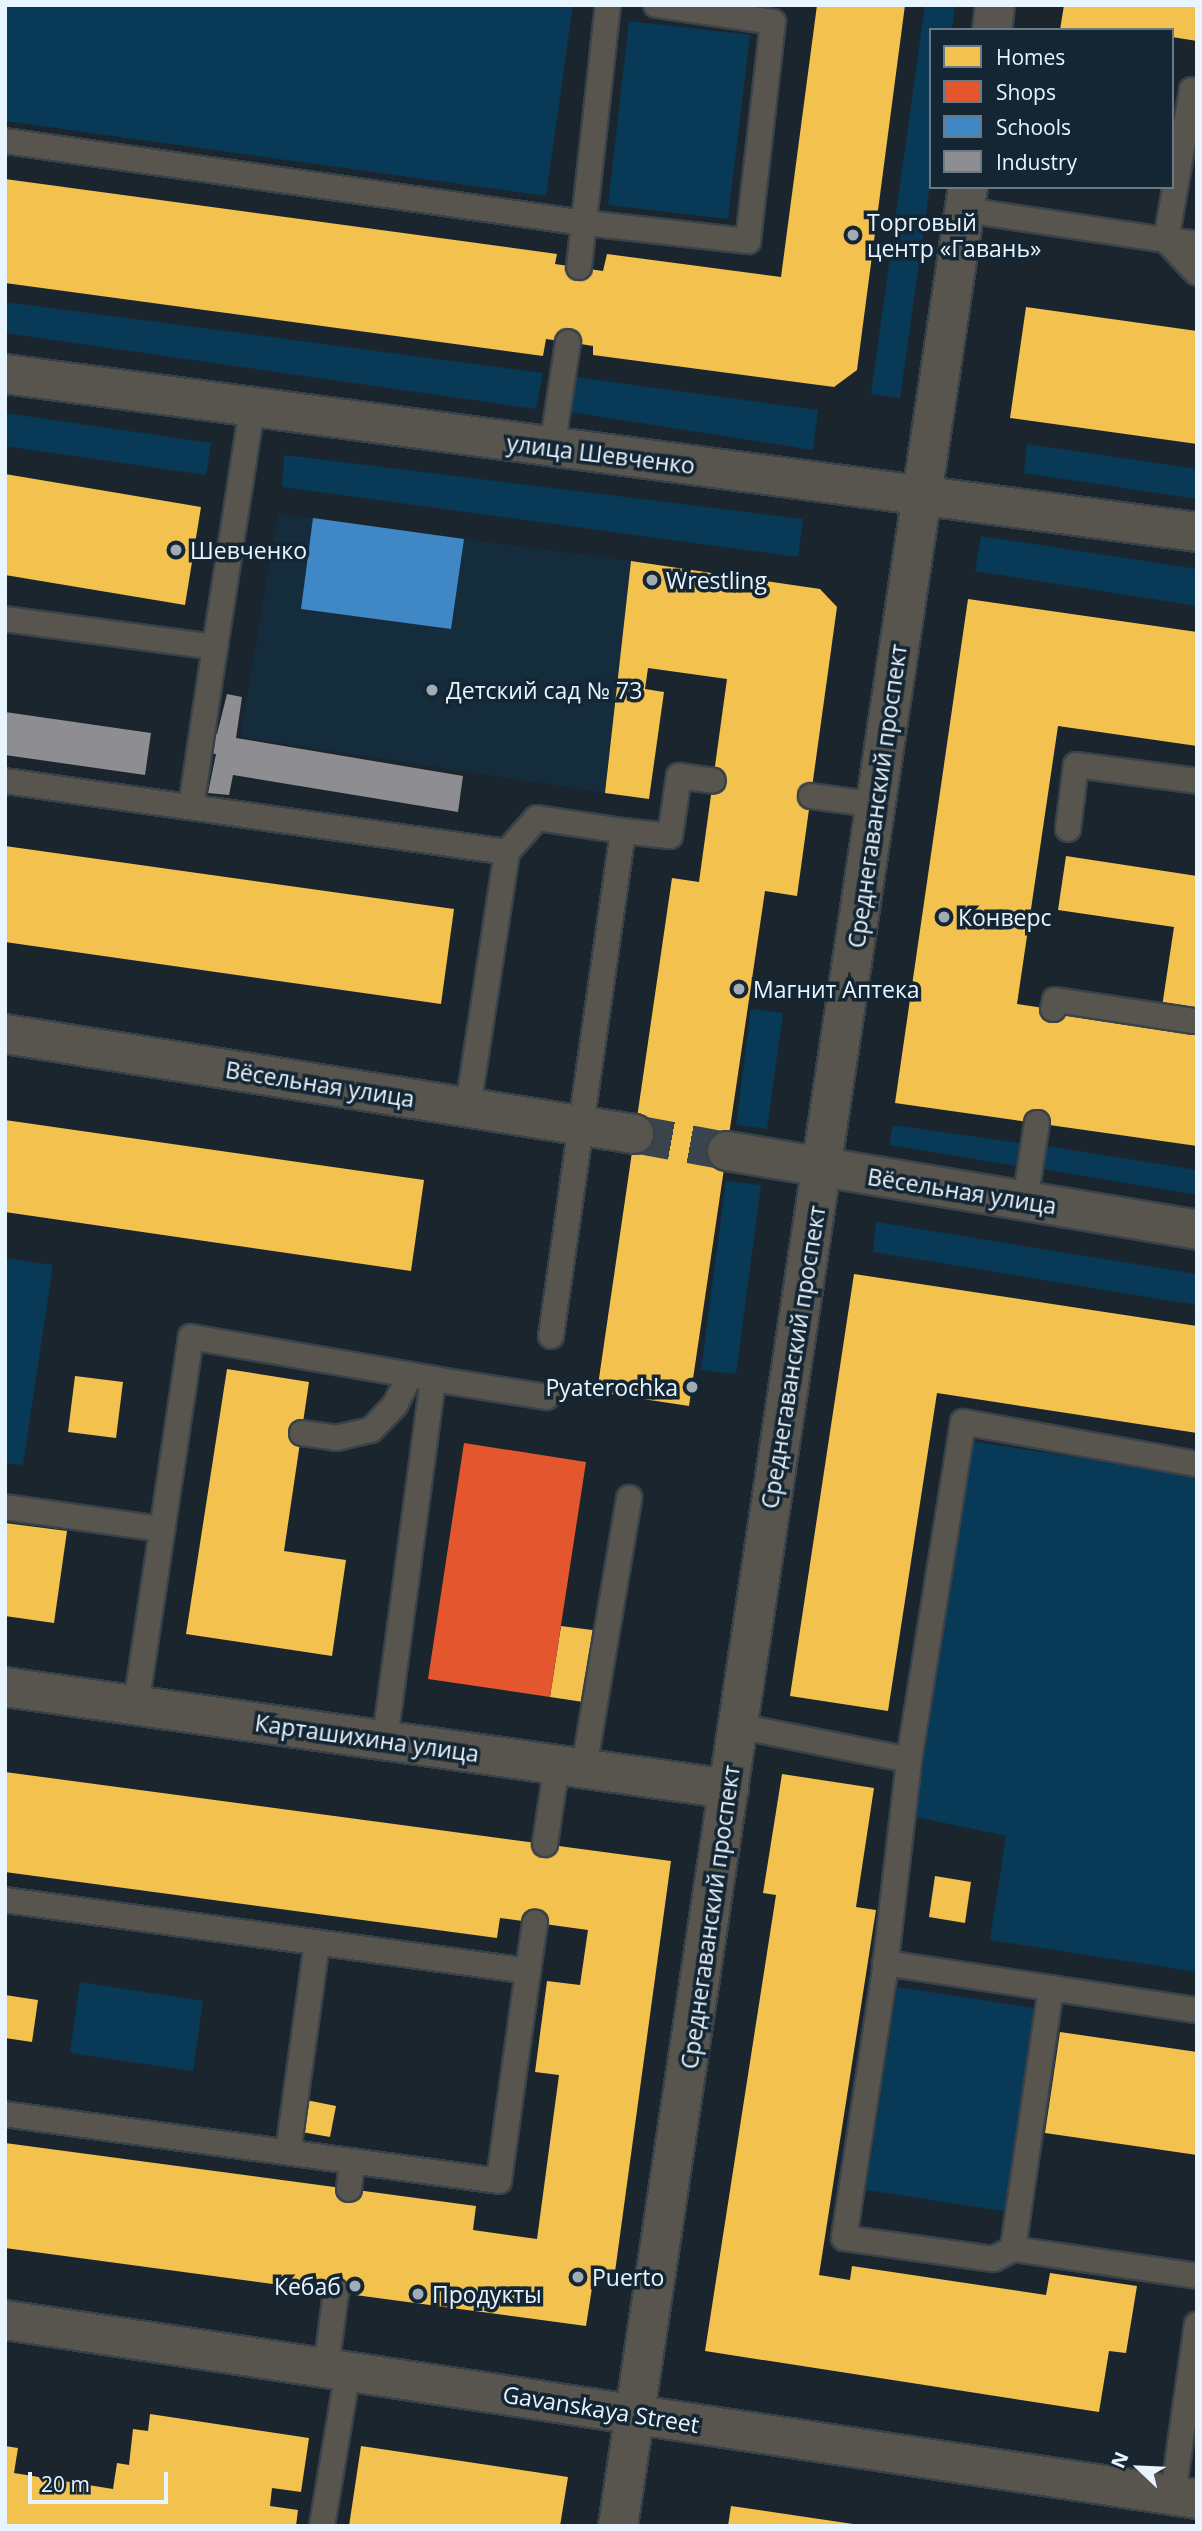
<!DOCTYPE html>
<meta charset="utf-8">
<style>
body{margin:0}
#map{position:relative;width:1202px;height:2531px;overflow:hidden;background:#1b252d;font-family:"Open Sans",sans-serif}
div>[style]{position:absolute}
.built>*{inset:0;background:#152c3d}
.green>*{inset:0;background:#083a57}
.homes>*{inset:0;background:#f2c14e}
.shops>*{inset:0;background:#e4572e}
.schools>*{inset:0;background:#3f88c5}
.industry>*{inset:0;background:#8d8d92}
.minor-tunnel>*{height:38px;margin-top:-19px;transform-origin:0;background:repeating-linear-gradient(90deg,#3a444c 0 38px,transparent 0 57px)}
.roads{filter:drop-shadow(2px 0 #3a4249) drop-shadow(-2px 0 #3a4249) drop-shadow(0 2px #3a4249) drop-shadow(0 -2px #3a4249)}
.service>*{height:24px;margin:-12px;padding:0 12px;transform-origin:12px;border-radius:12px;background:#58554f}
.minor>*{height:38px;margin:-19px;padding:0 19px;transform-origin:19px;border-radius:19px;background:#58554f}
.tertiary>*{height:38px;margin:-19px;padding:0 19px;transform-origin:19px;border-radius:19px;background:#58554f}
.dots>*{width:19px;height:19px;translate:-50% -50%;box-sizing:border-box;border:4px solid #142634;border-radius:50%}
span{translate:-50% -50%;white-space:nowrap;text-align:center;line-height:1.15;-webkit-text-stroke:7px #142634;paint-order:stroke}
.poi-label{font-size:23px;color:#e9f5fe}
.left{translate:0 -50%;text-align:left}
.right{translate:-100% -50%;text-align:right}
.street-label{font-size:23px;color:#e9f5fe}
.frame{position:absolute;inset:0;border:7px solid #e9f5fe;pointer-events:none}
.legend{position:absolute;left:929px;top:28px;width:245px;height:161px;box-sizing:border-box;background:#142634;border:2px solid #697985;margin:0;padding:9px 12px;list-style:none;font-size:21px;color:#e9f5fe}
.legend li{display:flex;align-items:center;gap:14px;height:35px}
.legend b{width:35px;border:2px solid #697985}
.north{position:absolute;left:1104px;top:2433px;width:70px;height:70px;-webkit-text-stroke:5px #142634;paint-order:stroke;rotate:293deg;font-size:19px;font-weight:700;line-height:28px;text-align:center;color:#e9f5fe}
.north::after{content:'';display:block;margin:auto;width:24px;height:32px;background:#e9f5fe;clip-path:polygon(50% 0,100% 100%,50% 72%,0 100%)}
.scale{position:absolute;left:28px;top:2472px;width:140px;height:32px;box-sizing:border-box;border:4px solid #e9f5fe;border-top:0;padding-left:9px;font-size:21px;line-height:24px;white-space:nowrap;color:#e9f5fe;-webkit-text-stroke:5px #142634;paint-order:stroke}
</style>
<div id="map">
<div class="built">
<i style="clip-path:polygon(278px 514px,631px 561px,605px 793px,240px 737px)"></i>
</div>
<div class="green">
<i style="clip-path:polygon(5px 5px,573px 5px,546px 196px,5px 121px)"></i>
<i style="clip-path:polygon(925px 5px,955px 5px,952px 30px,931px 30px,931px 178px,900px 398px,871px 394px)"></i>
<i style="clip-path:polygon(629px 21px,750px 35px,728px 219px,608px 205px)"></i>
<i style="clip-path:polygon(5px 302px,543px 373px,536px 409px,5px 333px)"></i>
<i style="clip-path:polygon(575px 377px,818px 410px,813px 450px,570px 412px)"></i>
<i style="clip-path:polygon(5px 413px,211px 443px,206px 475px,5px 446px)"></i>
<i style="clip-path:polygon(1027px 444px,1197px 469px,1197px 499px,1024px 473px)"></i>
<i style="clip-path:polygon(284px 455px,803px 519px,798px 557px,282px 487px)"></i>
<i style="clip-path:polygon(981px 536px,1197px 569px,1197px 606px,975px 571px)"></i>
<i style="clip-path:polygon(751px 1009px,783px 1013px,767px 1129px,736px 1125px)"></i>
<i style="clip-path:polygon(893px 1125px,1020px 1143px,1016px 1166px,889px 1145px)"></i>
<i style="clip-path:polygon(1047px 1146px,1197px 1170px,1197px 1195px,1043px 1169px)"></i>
<i style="clip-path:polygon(726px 1181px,761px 1185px,736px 1374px,701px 1370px)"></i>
<i style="clip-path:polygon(876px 1222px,1197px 1274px,1197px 1305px,873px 1252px)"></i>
<i style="clip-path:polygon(5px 1258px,53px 1265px,23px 1465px,5px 1463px)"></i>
<i style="clip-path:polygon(965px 1440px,1197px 1476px,1197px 1972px,990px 1940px,1006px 1836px,907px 1815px)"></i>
<i style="clip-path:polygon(80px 1982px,203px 2001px,193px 2071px,70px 2053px)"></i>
<i style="clip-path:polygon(897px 1987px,1040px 2009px,1009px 2212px,866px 2190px)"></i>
</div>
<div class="homes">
<i style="clip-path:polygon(817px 5px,905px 5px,857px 370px,834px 387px,593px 355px,593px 346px,568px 342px,546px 339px,543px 356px,5px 283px,5px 179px,557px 254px,555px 264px,603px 271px,607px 254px,781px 277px)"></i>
<i style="clip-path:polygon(1064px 5px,1197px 5px,1197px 41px,1172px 37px,1172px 30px,1060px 30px)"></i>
<i style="clip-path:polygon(1026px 307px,1197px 331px,1197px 444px,1010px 418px)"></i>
<i style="clip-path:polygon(5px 474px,201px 507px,185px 605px,5px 575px)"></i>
<i style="clip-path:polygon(631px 561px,820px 589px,837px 607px,797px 896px,765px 891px,689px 1406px,597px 1392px,672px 878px,699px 882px,727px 679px,648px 668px,645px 689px,664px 692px,649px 799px,605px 793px)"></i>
<i style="clip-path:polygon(968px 599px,1197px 632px,1197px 746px,1058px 726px,1017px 1004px,1193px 1030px,1197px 1015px,1197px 1146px,895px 1103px)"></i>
<i style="clip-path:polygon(5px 846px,454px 909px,441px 1004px,5px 942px)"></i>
<i style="clip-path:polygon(1066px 856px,1197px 876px,1197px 1012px,1162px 1007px,1174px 927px,1058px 910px)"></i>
<i style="clip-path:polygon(5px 1120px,424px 1180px,411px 1271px,5px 1212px)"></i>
<i style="clip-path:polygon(854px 1274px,1197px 1326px,1197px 1433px,937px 1393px,888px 1711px,790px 1696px)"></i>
<i style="clip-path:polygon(227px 1369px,309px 1382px,284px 1551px,346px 1560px,332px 1656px,186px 1634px)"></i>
<i style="clip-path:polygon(75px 1376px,123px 1382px,116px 1438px,68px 1432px)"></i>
<i style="clip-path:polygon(5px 1523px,67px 1531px,54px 1623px,5px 1616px)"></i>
<i style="clip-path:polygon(561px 1626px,600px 1631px,590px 1703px,550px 1697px)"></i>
<i style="clip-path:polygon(5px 1772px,671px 1861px,615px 2272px,595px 2269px,586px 2326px,5px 2248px,5px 2143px,476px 2206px,473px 2230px,537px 2239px,559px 2075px,535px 2072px,547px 1981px,580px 1985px,588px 1930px,500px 1918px,497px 1938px,5px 1872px)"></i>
<i style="clip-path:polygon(782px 1774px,874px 1788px,856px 1907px,876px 1910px,819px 2275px,850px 2280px,852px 2266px,1046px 2295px,1050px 2273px,1137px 2286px,1126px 2353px,1109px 2351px,1099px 2412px,705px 2351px,776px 1895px,763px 1893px)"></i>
<i style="clip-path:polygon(935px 1876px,971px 1882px,965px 1923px,929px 1917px)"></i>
<i style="clip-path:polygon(5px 1995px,38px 2000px,32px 2042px,5px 2038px)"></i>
<i style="clip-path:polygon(1060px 2032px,1197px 2052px,1197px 2155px,1045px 2133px)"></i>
<i style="clip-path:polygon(301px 2099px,336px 2106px,330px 2137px,296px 2131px)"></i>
<i style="clip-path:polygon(150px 2414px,309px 2438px,301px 2492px,272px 2488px,270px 2506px,298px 2510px,296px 2526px,5px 2526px,5px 2446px,18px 2448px,14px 2473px,113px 2489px,117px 2463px,129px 2465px,133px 2429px,148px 2431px)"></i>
<i style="clip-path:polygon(361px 2446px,568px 2477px,560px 2526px,349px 2526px)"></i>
<i style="clip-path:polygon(731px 2506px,853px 2524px,853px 2526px,728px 2526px)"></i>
</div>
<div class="shops">
<i style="clip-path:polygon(464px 1443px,586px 1462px,550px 1697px,428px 1679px)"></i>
</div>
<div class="schools">
<i style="clip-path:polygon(313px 518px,464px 539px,451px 629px,301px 609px)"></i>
</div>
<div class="industry">
<i style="clip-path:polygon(227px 694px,242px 697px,236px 738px,463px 776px,458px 812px,233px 775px,229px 795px,208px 793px,216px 754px,204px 753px,208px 733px,217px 734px)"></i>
<i style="clip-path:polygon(5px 712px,151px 733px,145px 775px,5px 755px)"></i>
</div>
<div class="minor-tunnel">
<i style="left:634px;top:1134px;width:95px;rotate:10.4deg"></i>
</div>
<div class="roads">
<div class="service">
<i style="left:1197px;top:90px;width:5px;rotate:180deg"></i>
<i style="left:1192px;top:90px;width:152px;rotate:99.8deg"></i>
<i style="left:1166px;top:240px;width:31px;rotate:7deg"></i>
<i style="left:5px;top:141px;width:586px;rotate:8.05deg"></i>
<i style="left:585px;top:223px;width:164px;rotate:6.3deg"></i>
<i style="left:748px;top:241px;width:220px;rotate:-83.5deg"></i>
<i style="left:773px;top:22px;width:118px;rotate:-171.7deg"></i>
<i style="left:965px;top:210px;width:203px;rotate:8.5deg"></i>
<i style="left:1166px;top:240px;width:45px;rotate:46.8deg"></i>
<i style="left:579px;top:267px;width:264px;rotate:-83.7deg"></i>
<i style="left:552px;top:448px;width:107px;rotate:-81.4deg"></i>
<i style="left:5px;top:619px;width:212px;rotate:7.6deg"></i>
<i style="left:215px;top:647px;width:243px;rotate:-81.2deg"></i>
<i style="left:5px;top:781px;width:507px;rotate:8.05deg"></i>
<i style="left:507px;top:852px;width:258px;rotate:98.7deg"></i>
<i style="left:811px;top:796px;width:66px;rotate:7.9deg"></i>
<i style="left:191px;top:807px;width:162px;rotate:-81.5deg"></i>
<i style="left:1068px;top:829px;width:64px;rotate:-82.9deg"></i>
<i style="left:1076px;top:765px;width:122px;rotate:7.5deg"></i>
<i style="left:623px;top:831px;width:47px;rotate:6.1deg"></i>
<i style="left:670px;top:836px;width:61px;rotate:-81.5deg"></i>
<i style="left:679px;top:776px;width:34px;rotate:8deg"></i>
<i style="left:507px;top:852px;width:45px;rotate:-48.6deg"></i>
<i style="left:537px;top:818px;width:87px;rotate:8.6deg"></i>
<i style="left:623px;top:831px;width:510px;rotate:98.11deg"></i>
<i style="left:1053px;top:1009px;width:9px;rotate:-77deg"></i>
<i style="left:1055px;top:1000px;width:141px;rotate:8.6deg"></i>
<i style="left:1025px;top:1201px;width:79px;rotate:-81.3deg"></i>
<i style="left:433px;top:1379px;width:115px;rotate:9deg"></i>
<i style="left:302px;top:1433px;width:34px;rotate:8deg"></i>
<i style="left:336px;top:1438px;width:36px;rotate:-13deg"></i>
<i style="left:371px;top:1430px;width:35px;rotate:-46deg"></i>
<i style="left:395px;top:1405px;width:34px;rotate:-63deg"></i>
<i style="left:5px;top:1507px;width:159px;rotate:8deg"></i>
<i style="left:136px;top:1705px;width:372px;rotate:-81.5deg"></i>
<i style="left:191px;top:1337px;width:246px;rotate:9.8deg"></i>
<i style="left:433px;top:1379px;width:364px;rotate:97.6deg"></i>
<i style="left:738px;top:1726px;width:174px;rotate:11.2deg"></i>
<i style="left:584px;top:1768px;width:274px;rotate:-80.5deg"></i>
<i style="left:545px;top:1844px;width:81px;rotate:-81.5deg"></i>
<i style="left:5px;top:1900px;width:528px;rotate:7.73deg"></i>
<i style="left:528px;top:1971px;width:212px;rotate:97.9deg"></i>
<i style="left:499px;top:2181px;width:499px;rotate:-172.3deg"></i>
<i style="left:885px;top:1963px;width:316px;rotate:8.6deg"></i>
<i style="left:528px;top:1971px;width:49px;rotate:-81.7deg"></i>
<i style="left:1051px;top:1988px;width:264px;rotate:98.3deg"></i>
<i style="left:1013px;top:2249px;width:22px;rotate:153deg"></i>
<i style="left:993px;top:2259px;width:150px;rotate:-172deg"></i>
<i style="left:844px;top:2238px;width:264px;rotate:-81.3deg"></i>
<i style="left:884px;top:1977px;width:218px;rotate:-83.4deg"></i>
<i style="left:909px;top:1760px;width:342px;rotate:-80.9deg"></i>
<i style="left:963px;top:1422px;width:238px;rotate:10.2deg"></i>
<i style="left:288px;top:2152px;width:211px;rotate:-82.1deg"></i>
<i style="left:349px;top:2189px;width:28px;rotate:-84deg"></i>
<i style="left:1013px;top:2249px;width:186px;rotate:8.3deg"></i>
<i style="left:326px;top:2368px;width:77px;rotate:-82.5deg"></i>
<i style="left:1173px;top:2495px;width:172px;rotate:-82deg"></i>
<i style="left:322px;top:2526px;width:157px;rotate:-80.5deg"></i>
</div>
<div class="minor">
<i style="left:992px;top:30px;width:25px;rotate:-83deg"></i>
<i style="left:5px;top:1034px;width:637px;rotate:9.03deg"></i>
<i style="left:727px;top:1151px;width:477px;rotate:9.5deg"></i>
<i style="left:5px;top:1687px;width:731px;rotate:8.02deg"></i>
<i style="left:618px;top:2526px;width:2365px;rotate:-81.49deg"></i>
</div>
<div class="tertiary">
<i style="left:5px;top:374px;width:1202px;rotate:7.55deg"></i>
<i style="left:5px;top:2320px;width:1205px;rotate:8.54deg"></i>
</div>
</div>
<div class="dots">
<i style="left:853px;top:235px;background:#a1acb5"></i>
<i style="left:176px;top:550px;background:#a1acb5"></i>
<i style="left:652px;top:580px;background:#a1acb5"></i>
<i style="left:432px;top:690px;background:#a1acb5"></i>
<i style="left:944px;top:917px;background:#a1acb5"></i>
<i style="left:739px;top:989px;background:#a1acb5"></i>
<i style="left:692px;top:1387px;background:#a1acb5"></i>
<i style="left:578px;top:2277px;background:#a1acb5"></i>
<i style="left:355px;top:2286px;background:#a1acb5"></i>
<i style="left:418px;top:2294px;background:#a1acb5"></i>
</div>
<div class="poi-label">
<span class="left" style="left:867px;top:235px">Торговый<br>центр «Гавань»</span>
<span class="left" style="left:190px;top:550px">Шевченко</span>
<span class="left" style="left:666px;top:580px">Wrestling</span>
<span class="left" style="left:446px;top:690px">Детский сад № 73</span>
<span class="left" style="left:958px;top:917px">Конверс</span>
<span class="left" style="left:753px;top:989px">Магнит Аптека</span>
<span class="right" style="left:678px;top:1387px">Pyaterochka</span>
<span class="left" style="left:592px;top:2277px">Puerto</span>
<span class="right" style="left:341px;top:2286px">Кебаб</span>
<span class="left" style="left:432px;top:2294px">Продукты</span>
</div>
<div class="street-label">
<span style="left:601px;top:454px;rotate:7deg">улица Шевченко</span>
<span style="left:877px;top:796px;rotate:-82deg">Среднегаванский проспект</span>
<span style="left:320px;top:1084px;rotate:9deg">Вёсельная улица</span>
<span style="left:962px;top:1191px;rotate:9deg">Вёсельная улица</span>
<span style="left:793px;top:1357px;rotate:-81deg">Среднегаванский проспект</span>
<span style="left:367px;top:1738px;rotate:8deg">Карташихина улица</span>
<span style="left:710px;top:1917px;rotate:-82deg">Среднегаванский проспект</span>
<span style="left:601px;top:2409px;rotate:9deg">Gavanskaya Street</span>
</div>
<div class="frame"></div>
<ul class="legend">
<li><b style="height:19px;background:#f2c14e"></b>Homes</li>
<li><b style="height:19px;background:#e4572e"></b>Shops</li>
<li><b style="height:19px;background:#3f88c5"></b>Schools</li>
<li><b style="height:19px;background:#8d8d92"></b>Industry</li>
</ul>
<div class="north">N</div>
<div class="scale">20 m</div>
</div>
